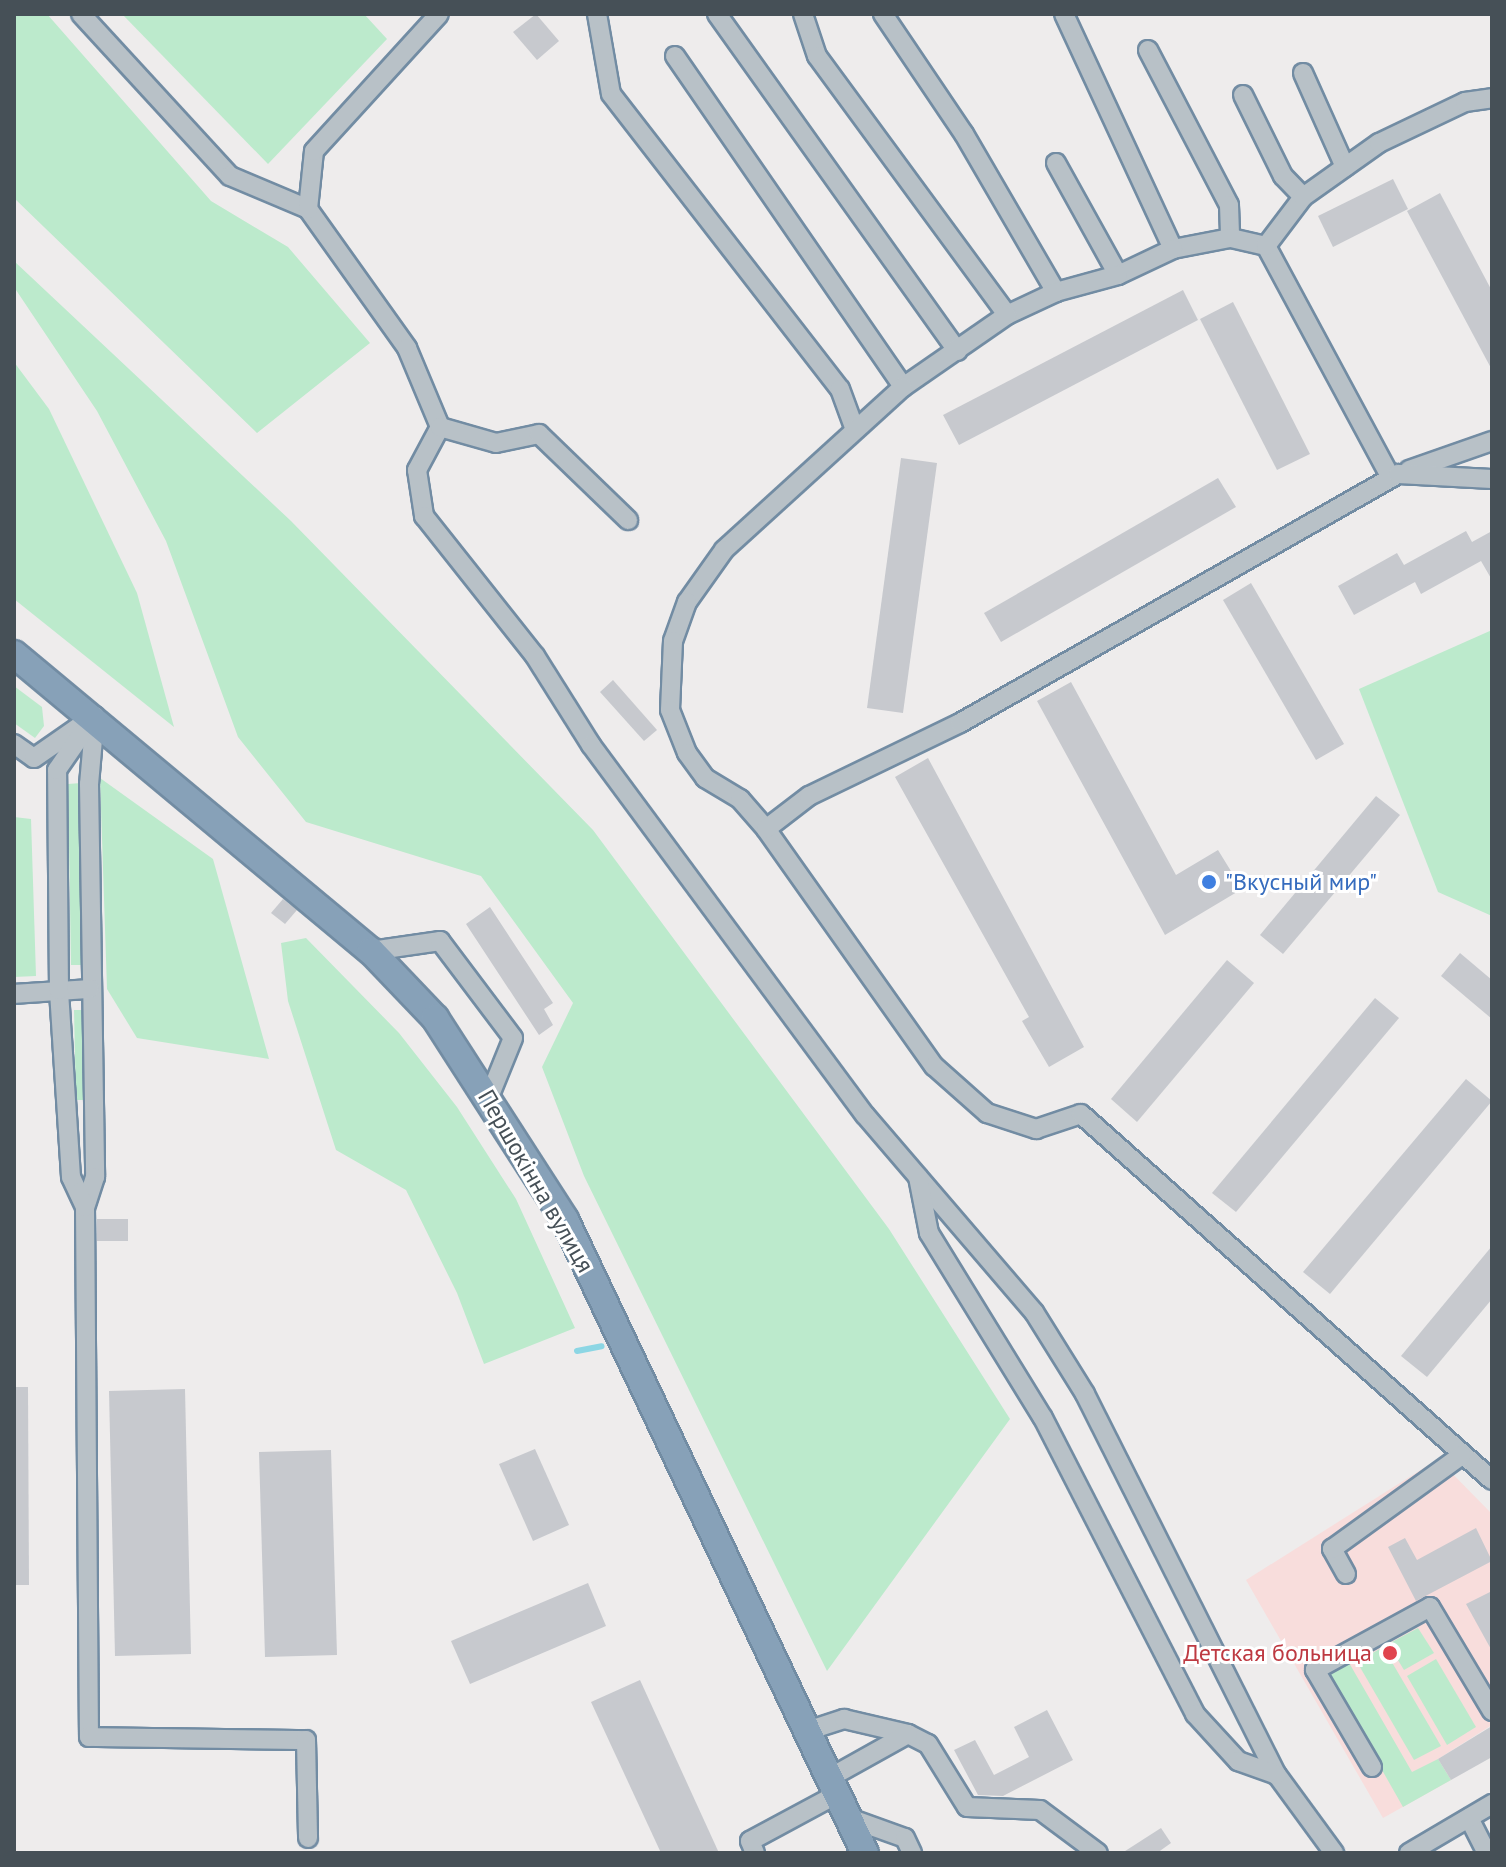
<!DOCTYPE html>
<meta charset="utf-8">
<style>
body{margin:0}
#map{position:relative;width:1506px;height:1867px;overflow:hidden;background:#eeecec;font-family:"PT Sans",sans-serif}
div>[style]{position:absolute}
.medical>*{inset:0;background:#f8dddc}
.green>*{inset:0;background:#bceacc}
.stream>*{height:6px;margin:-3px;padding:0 3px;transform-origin:3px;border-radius:3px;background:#8cd6e4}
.building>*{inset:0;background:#c7c9ce}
.roads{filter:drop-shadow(2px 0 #728ca3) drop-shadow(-2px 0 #728ca3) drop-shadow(0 2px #728ca3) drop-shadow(0 -2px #728ca3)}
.minor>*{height:18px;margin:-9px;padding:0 9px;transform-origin:9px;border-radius:9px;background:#b8c1c7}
.highway>*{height:26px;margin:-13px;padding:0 13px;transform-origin:13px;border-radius:13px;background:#87a1b8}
.dots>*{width:22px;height:22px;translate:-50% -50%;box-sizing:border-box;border:4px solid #fff;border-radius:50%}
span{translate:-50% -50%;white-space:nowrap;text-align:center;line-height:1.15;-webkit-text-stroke:6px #fff;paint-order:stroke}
.shop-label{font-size:24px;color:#366cbe}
.left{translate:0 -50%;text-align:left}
.street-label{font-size:24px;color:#465057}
.health-label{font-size:24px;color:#be3a42}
.right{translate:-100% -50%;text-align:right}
.frame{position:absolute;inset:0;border:16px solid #465057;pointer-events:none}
</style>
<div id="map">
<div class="medical">
<i style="clip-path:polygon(1438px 1459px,1492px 1514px,1492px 1725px,1438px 1759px,1451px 1780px,1383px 1818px,1246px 1580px)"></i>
</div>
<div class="green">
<i style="clip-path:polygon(14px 14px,47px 14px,211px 201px,288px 247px,370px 343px,257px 433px,14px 198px)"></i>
<i style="clip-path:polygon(122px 14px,364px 14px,387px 39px,268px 164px)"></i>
<i style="clip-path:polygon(14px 261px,291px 521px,593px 830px,889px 1229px,1010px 1419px,827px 1671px,584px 1176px,542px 1067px,573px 1003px,481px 876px,306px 822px,238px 737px,166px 541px,97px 411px,14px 287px)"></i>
<i style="clip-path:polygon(14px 362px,49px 409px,137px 593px,174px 727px,14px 599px)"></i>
<i style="clip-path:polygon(1492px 630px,1492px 916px,1438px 892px,1359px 689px)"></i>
<i style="clip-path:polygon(14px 686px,42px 707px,44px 726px,35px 738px,14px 723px)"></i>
<i style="clip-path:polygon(100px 778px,213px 859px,269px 1059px,137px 1038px,107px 989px)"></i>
<i style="clip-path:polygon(81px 783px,84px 965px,71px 965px,68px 784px)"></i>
<i style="clip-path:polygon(14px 817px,31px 819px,36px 976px,14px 977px)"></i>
<i style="clip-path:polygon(306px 938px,399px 1033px,457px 1107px,516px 1199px,575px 1328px,484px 1364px,457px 1293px,406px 1190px,336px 1150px,288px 1001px,281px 943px)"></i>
<i style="clip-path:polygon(74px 1010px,84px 1010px,87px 1100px,76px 1100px)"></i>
<i style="clip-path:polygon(1418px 1628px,1434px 1653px,1404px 1670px,1388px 1644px)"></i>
<i style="clip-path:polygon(1383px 1647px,1441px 1746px,1414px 1760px,1357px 1662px)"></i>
<i style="clip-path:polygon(1436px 1659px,1476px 1727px,1447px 1745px,1407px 1676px)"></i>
<i style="clip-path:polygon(1348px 1661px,1412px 1772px,1438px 1759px,1451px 1780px,1403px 1807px,1327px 1673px)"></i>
</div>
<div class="stream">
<i style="left:577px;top:1351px;width:25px;rotate:-11deg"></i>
</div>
<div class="building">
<i style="clip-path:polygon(536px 14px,559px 41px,537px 60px,513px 32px)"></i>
<i style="clip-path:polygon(1393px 179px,1408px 209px,1333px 247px,1318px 216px)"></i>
<i style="clip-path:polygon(1440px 193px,1492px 291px,1492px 370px,1407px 211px)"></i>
<i style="clip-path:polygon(1183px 290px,1198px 320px,959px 445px,943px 415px)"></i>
<i style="clip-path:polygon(1233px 302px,1310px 454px,1277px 470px,1200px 319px)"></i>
<i style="clip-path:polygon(901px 458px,937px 463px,903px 713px,867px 708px)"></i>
<i style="clip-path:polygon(1218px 478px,1236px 507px,1001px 642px,984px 613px)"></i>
<i style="clip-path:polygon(1466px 531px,1472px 542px,1492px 531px,1492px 580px,1481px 561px,1421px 594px,1415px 582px,1354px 615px,1338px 586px,1397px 553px,1404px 565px)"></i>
<i style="clip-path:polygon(1251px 583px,1344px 744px,1316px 760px,1223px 600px)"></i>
<i style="clip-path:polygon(613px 680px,657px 730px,644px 741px,600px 692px)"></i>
<i style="clip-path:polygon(1071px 682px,1176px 875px,1218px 850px,1242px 889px,1165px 935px,1037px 701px)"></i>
<i style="clip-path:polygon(928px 758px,1084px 1047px,1049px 1067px,1022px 1021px,1029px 1017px,895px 777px)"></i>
<i style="clip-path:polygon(1376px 796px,1400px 815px,1283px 954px,1260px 935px)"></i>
<i style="clip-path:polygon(283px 899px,297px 910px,285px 924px,271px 913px)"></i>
<i style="clip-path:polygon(490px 907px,553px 1003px,544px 1009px,553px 1025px,539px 1035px,466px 924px)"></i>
<i style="clip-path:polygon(1460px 953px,1492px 980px,1492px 1019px,1441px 976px)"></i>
<i style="clip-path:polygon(1227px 960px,1254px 983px,1137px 1122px,1111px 1099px)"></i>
<i style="clip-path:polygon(1375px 998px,1399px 1018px,1236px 1212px,1212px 1193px)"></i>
<i style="clip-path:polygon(1466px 1079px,1492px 1101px,1330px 1294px,1303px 1272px)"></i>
<i style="clip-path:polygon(97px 1219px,128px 1219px,128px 1241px,97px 1241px)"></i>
<i style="clip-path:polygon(1492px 1246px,1492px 1299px,1427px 1377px,1401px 1356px)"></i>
<i style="clip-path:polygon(14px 1387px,28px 1387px,29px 1585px,14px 1585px)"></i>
<i style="clip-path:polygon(185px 1389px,191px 1654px,115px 1656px,109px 1391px)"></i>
<i style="clip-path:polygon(535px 1449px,569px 1525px,533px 1541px,499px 1464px)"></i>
<i style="clip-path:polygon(331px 1450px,337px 1655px,265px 1657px,259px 1452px)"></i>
<i style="clip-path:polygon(1476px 1528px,1492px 1561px,1416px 1601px,1388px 1547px,1405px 1538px,1417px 1560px)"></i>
<i style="clip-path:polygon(588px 1583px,606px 1626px,470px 1684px,451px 1641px)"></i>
<i style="clip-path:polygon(1492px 1591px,1492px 1651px,1466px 1604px)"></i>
<i style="clip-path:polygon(640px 1680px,719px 1853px,661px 1853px,591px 1702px)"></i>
<i style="clip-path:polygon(1047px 1710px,1073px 1760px,1003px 1796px,978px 1795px,954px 1750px,975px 1740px,994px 1775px,1029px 1757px,1014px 1727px)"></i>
<i style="clip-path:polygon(1492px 1726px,1492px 1757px,1451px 1780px,1438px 1759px)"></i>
<i style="clip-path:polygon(1161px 1828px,1171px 1843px,1157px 1853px,1122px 1853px)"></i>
</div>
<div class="roads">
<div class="minor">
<i style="left:81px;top:14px;width:220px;rotate:47.4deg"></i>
<i style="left:230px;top:176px;width:85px;rotate:22.9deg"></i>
<i style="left:308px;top:209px;width:171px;rotate:54.5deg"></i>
<i style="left:407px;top:348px;width:86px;rotate:67.3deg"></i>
<i style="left:440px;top:427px;width:49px;rotate:118.1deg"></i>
<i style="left:417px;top:470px;width:47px;rotate:81.3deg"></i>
<i style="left:424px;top:516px;width:179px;rotate:51.6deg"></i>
<i style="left:535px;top:656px;width:105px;rotate:57.8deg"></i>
<i style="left:591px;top:745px;width:460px;rotate:53.5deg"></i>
<i style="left:865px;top:1115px;width:260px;rotate:49.4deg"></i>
<i style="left:1034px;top:1312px;width:97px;rotate:58.1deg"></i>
<i style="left:1085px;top:1394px;width:427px;rotate:63.3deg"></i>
<i style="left:1277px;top:1775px;width:97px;rotate:53.8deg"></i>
<i style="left:597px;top:14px;width:81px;rotate:80.1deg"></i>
<i style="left:611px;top:94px;width:373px;rotate:52.2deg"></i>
<i style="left:840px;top:389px;width:40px;rotate:69.8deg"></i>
<i style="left:717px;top:14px;width:414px;rotate:54.5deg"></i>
<i style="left:803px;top:14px;width:44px;rotate:71.6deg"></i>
<i style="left:817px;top:56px;width:321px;rotate:53.7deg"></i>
<i style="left:883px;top:14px;width:145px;rotate:56deg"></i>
<i style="left:964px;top:134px;width:183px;rotate:59.8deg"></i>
<i style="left:1064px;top:14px;width:259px;rotate:65.1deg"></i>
<i style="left:1148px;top:50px;width:175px;rotate:62.4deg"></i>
<i style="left:1229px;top:205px;width:33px;rotate:88deg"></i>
<i style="left:675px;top:56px;width:402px;rotate:55.4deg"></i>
<i style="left:1303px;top:73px;width:103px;rotate:65.9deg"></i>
<i style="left:1243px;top:95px;width:90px;rotate:63.7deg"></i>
<i style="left:1283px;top:176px;width:29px;rotate:46deg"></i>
<i style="left:1056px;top:163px;width:128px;rotate:61deg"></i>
<i style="left:308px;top:209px;width:58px;rotate:-84.1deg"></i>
<i style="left:314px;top:151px;width:185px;rotate:-47.6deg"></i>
<i style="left:1266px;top:246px;width:37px;rotate:-167deg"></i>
<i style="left:1230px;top:238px;width:58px;rotate:169.1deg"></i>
<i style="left:1173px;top:249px;width:61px;rotate:154.7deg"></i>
<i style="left:1118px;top:275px;width:64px;rotate:164.7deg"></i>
<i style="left:1056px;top:292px;width:54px;rotate:154.9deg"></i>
<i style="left:1007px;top:315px;width:126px;rotate:145.3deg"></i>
<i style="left:903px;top:387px;width:242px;rotate:137.7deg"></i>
<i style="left:724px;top:550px;width:64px;rotate:125.4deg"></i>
<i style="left:687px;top:602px;width:41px;rotate:109.7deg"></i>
<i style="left:673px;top:641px;width:69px;rotate:92.5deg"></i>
<i style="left:670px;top:710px;width:46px;rotate:68.4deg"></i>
<i style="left:687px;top:753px;width:31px;rotate:54deg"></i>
<i style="left:705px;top:778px;width:41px;rotate:31deg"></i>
<i style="left:740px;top:799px;width:40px;rotate:49deg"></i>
<i style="left:766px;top:829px;width:291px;rotate:54.7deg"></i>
<i style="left:934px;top:1066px;width:71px;rotate:41.6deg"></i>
<i style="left:987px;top:1113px;width:52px;rotate:18.1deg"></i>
<i style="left:1036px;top:1129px;width:47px;rotate:-18.4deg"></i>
<i style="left:1081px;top:1114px;width:550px;rotate:41.69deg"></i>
<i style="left:440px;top:427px;width:58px;rotate:15.9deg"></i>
<i style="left:496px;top:443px;width:44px;rotate:-11.8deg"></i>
<i style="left:539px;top:434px;width:124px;rotate:44deg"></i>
<i style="left:1409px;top:470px;width:88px;rotate:-19.3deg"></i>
<i style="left:1391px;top:478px;width:264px;rotate:-118.3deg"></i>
<i style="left:1266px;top:246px;width:61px;rotate:-52.9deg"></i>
<i style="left:1303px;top:197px;width:93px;rotate:-35.4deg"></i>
<i style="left:1379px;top:143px;width:95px;rotate:-25.5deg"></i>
<i style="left:1465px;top:102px;width:27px;rotate:-8deg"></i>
<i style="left:95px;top:716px;width:68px;rotate:95deg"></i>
<i style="left:89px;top:784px;width:393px;rotate:89.1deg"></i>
<i style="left:95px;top:1177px;width:32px;rotate:108deg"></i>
<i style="left:85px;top:1207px;width:530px;rotate:89.57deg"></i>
<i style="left:89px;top:1737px;width:217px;rotate:0.8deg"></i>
<i style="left:306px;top:1740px;width:98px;rotate:88.8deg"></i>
<i style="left:14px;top:744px;width:24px;rotate:35deg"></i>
<i style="left:34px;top:758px;width:60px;rotate:-34.8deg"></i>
<i style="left:766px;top:829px;width:54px;rotate:-37.5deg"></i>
<i style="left:809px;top:796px;width:168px;rotate:-25.8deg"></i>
<i style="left:960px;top:723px;width:504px;rotate:-29.62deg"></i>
<i style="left:1398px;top:474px;width:94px;rotate:3deg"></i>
<i style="left:371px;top:951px;width:70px;rotate:-8.2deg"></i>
<i style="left:440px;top:941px;width:121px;rotate:53deg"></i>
<i style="left:513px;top:1038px;width:64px;rotate:112.1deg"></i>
<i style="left:14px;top:994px;width:76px;rotate:-3.8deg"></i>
<i style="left:918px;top:1177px;width:57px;rotate:78.9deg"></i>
<i style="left:929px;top:1233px;width:217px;rotate:58.4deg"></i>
<i style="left:1043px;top:1418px;width:333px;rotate:62.8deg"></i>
<i style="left:1195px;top:1714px;width:64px;rotate:47.5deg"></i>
<i style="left:1238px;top:1761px;width:41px;rotate:19.7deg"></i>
<i style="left:85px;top:1207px;width:33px;rotate:-115deg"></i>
<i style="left:71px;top:1177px;width:187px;rotate:-93.7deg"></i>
<i style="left:59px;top:990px;width:220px;rotate:-90.5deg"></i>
<i style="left:57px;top:770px;width:63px;rotate:-55.3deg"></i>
<i style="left:1346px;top:1574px;width:29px;rotate:-119deg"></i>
<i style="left:1332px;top:1549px;width:160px;rotate:-35.9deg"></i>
<i style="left:810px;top:1730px;width:36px;rotate:-18deg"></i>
<i style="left:844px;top:1719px;width:66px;rotate:13.2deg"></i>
<i style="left:908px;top:1734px;width:22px;rotate:27deg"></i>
<i style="left:928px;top:1744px;width:74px;rotate:58.2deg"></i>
<i style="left:967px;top:1807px;width:73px;rotate:2.4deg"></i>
<i style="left:1040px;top:1810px;width:72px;rotate:36.6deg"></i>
<i style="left:1372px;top:1767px;width:113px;rotate:-120.4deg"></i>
<i style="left:1315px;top:1670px;width:131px;rotate:-28.7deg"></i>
<i style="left:1430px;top:1607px;width:121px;rotate:59.2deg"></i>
<i style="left:831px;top:1777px;width:88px;rotate:-29.2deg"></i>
<i style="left:849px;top:1818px;width:59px;rotate:19.7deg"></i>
<i style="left:905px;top:1838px;width:17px;rotate:65deg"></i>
<i style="left:1469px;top:1818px;width:39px;rotate:63deg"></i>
<i style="left:755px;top:1853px;width:13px;rotate:-113deg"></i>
<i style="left:750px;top:1841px;width:101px;rotate:-28.3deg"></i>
<i style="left:1409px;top:1853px;width:96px;rotate:-30.6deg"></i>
</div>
<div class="highway">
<i style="left:14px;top:654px;width:464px;rotate:39.8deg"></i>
<i style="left:371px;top:951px;width:93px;rotate:46.3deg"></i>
<i style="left:435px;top:1018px;width:240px;rotate:57.2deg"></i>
<i style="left:565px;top:1220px;width:700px;rotate:64.64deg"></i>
</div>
</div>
<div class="dots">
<i style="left:1209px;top:882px;background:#3f7fe0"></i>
<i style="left:1390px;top:1653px;background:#e0444e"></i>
</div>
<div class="shop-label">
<span class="left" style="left:1225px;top:882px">"Вкусный мир"</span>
</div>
<div class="street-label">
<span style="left:536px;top:1181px;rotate:60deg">Першокінна вулиця</span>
</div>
<div class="health-label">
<span class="right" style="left:1372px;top:1653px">Детская больница</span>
</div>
<div class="frame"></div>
</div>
